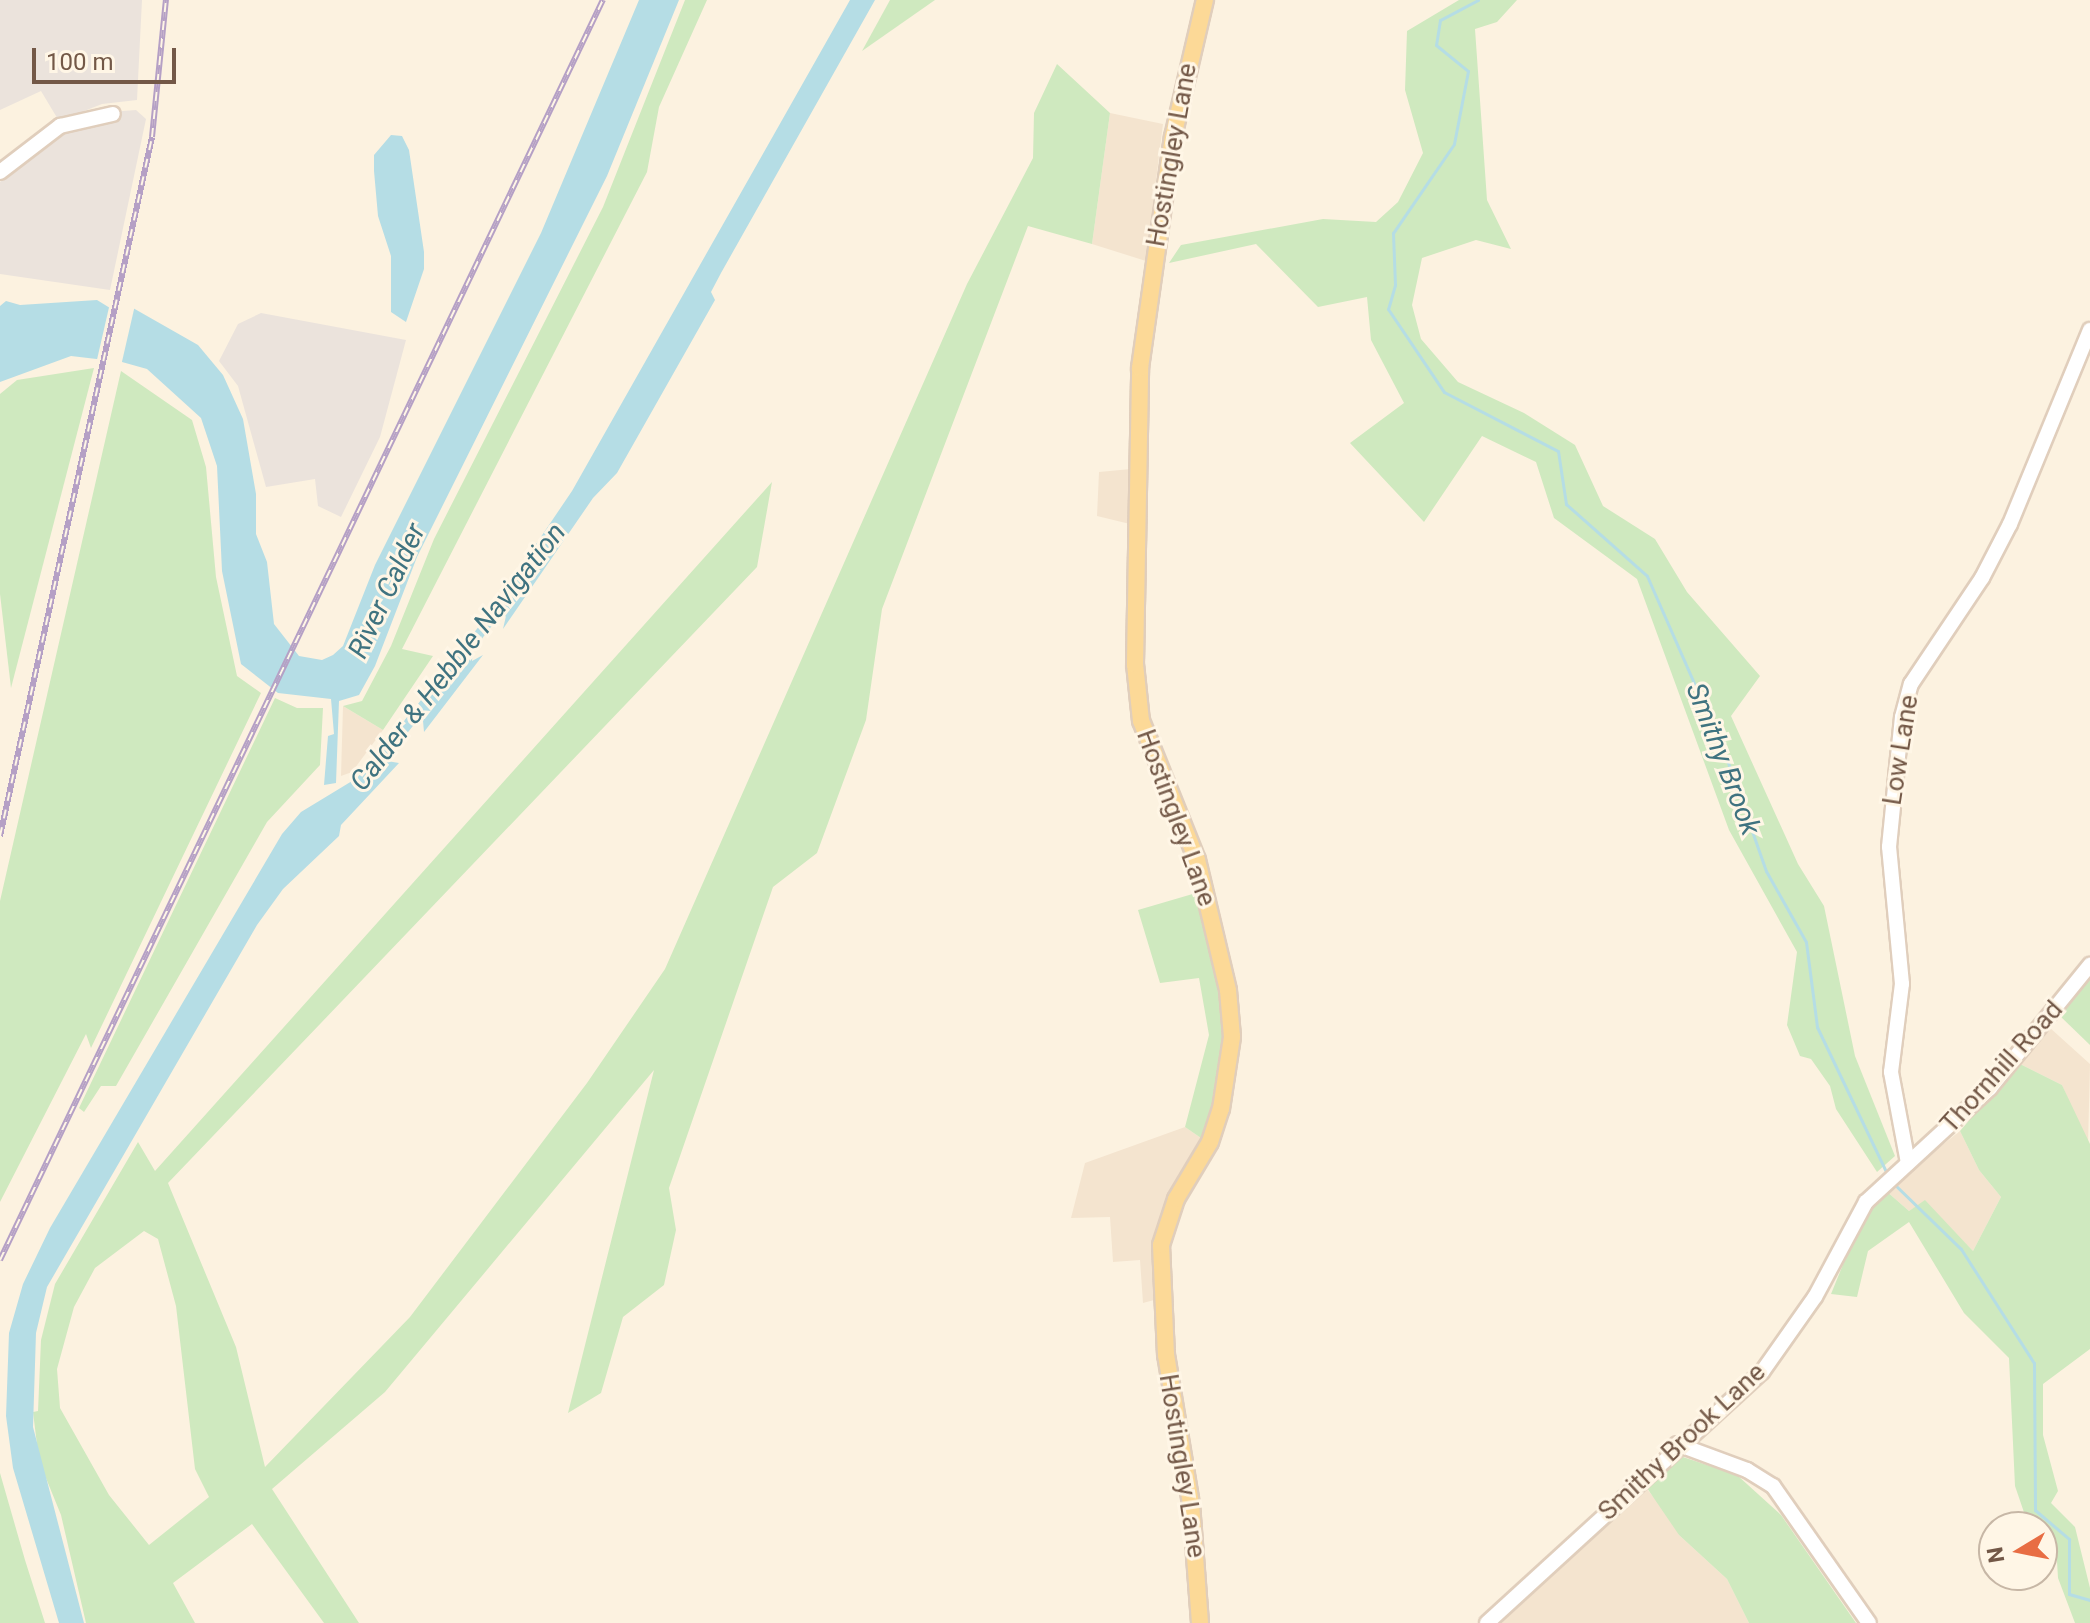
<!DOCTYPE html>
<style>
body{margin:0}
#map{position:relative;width:2090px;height:1623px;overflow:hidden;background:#fcf2e0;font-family:Roboto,sans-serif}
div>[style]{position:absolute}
.residential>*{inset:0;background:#f4e4cf}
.industrial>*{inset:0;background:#ebe3dc}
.green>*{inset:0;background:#cfe9bf}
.water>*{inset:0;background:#b5dde5}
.pier>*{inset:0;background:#fcf2e0}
.stream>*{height:3px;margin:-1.5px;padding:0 1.5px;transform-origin:1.5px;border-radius:1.5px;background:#b5dde5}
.canal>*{height:10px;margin:-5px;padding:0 5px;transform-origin:5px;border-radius:5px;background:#b5dde5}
.roads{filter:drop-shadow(2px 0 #e0cebc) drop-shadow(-2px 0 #e0cebc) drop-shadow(0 2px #e0cebc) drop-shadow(0 -2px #e0cebc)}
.minor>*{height:14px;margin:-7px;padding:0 7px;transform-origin:7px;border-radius:7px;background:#fff}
.major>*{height:16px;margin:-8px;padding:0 8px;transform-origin:8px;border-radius:8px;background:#fcd997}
.rail>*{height:6px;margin-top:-3px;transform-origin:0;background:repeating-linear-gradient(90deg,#fff6e6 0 9px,#b5a0c5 0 18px);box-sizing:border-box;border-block:2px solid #b5a0c5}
span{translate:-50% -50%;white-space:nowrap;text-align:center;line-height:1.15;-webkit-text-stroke:6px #fff6e6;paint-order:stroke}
.street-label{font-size:26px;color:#735847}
.water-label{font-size:28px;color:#3f7380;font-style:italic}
.north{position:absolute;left:1978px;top:1511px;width:80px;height:80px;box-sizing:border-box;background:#fff6e6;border:2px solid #c7b7a6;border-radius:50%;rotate:260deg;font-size:22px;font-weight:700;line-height:32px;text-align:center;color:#735847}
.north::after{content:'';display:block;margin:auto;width:28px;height:36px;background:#e86d43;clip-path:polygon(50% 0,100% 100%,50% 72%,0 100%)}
.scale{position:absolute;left:32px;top:48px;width:144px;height:36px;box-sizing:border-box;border:4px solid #735847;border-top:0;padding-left:10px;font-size:24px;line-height:28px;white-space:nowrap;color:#735847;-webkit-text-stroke:6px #fff6e6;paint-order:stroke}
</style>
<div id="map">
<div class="residential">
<i style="clip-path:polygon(1110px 113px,1163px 124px,1146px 261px,1092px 244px)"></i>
<i style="clip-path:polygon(1131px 469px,1130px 524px,1097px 516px,1099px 472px)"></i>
<i style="clip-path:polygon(343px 706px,383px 730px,352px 772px,341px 776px)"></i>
<i style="clip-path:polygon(2049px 1027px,2090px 1064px,2088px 1146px,2062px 1085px,2018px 1063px)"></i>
<i style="clip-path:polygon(1185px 1127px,1201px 1138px,1166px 1206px,1156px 1237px,1154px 1300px,1143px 1303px,1140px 1260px,1113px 1262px,1110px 1217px,1071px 1218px,1085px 1163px)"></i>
<i style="clip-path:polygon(1960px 1131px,1979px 1170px,2001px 1197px,1973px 1251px,1925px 1201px,1909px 1211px,1885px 1190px)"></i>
<i style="clip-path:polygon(1640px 1481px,1673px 1520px,1679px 1535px,1727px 1579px,1749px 1623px,1487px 1623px)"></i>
</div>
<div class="industrial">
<i style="clip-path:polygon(0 0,142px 0,137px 100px,102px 104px,59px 121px,41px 91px,0 110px)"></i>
<i style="clip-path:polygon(136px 110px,146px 119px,110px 290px,0 274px,0 182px,58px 133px,110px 112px)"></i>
<i style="clip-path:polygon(261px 313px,406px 340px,380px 437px,341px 517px,318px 506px,315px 479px,266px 487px,238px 386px,219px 361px,238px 324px)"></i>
</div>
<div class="green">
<i style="clip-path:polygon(685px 0,707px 0,659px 107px,647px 172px,402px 649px,433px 656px,383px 730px,343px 706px,362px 701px,391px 646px,434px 539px,603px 207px)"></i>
<i style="clip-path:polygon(890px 0,935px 0,862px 51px)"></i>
<i style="clip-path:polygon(1459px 0,1517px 0,1497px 22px,1475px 29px,1487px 200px,1511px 249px,1476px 240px,1422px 258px,1412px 305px,1421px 339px,1458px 382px,1524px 413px,1575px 445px,1603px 506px,1655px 539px,1687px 592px,1760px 676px,1731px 716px,1798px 864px,1824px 906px,1855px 1056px,1895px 1156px,1877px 1172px,1836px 1109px,1830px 1086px,1811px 1059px,1800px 1056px,1787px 1025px,1797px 952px,1729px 830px,1637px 579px,1554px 518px,1536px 462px,1482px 436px,1424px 522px,1350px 443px,1404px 403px,1371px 340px,1367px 297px,1318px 307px,1256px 244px,1169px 263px,1181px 245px,1323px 219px,1376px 222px,1398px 202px,1423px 153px,1405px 90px,1407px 31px)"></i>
<i style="clip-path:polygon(evenodd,1057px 64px,1110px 113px,1092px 244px,1028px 226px,882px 609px,866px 720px,817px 853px,773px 887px,669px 1188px,676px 1230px,664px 1285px,623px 1317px,601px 1393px,568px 1413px,654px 1070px,385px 1392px,272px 1489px,359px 1623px,324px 1623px,252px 1524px,173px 1583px,195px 1623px,86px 1623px,61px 1515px,39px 1461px,33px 1412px,38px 1411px,41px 1340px,55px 1284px,138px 1142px,155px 1171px,772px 482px,757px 567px,168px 1183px,236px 1347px,265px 1467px,410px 1317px,587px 1083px,665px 969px,967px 284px,1033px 158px,1034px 113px,1057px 64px,144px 1231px,158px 1239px,176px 1306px,195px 1469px,209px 1497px,149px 1545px,109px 1495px,60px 1408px,57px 1369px,74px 1307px,95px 1268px,144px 1231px)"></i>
<i style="clip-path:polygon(94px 368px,11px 688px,0 594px,0 394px,17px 380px)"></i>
<i style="clip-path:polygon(121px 371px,192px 420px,206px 467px,216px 577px,237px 676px,261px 693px,91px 1048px,86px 1034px,0 1202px,0 901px)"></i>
<i style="clip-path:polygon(275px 698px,297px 708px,323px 708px,320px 765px,267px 822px,116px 1086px,101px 1086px,84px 1112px,79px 1108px)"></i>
<i style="clip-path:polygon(1196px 893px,1222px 996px,1224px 1043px,1212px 1110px,1201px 1138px,1185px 1127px,1209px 1035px,1199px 978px,1160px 983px,1138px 910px)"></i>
<i style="clip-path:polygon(2089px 977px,2090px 978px,2090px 1045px,2060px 1016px)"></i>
<i style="clip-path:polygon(2018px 1063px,2062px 1085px,2090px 1144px,2090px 1349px,2043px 1384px,2043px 1435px,2058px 1491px,2051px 1503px,2075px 1527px,2090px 1588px,2090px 1623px,2075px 1623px,2058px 1578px,2056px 1545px,2042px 1537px,2042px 1527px,2029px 1527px,2015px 1486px,2009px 1358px,1964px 1313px,1909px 1222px,1868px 1251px,1857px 1297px,1831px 1294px,1864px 1213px,1885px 1190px,1909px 1211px,1925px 1200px,1973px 1251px,2001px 1197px,1979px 1170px,1960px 1131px)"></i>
<i style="clip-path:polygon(1683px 1457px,1737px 1475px,1781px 1515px,1856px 1623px,1749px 1623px,1727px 1579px,1679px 1535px,1647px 1488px)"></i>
<i style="clip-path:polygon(0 1473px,25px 1560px,45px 1623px,0 1623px)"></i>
</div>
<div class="water">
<i style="clip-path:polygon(639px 0,679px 0,607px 176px,417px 557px,375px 666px,359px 695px,339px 701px,336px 783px,324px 785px,328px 736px,334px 734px,331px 699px,278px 693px,241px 664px,222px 571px,217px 466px,201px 418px,147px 369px,122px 362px,71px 356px,0 382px,0 306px,6px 301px,20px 305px,97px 300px,110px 308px,133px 308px,198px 345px,223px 375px,243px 419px,256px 494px,256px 534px,267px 562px,274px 624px,299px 656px,322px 660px,333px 655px,343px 646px,375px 565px,541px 233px)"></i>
<i style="clip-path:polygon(850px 0,875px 0,721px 273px,711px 292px,715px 300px,617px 473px,593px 498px,503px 629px,506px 616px,492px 623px,486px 618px,572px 491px)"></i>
<i style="clip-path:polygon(391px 135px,402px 136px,409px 150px,424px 252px,424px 269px,406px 322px,391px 312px,391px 256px,378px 216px,374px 171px,374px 155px)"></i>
<i style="clip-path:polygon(467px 643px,473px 648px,472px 661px,483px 655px,424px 732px,423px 721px,411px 726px,405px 720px)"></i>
<i style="clip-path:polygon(384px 745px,390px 751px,387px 761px,399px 763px,341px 825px,339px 836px,283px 889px,257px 925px,47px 1287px,36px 1333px,33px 1427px,84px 1623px,59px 1623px,13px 1468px,6px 1416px,9px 1333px,23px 1284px,50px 1228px,282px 834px,301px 812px,357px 778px)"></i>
</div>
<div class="pier">
<i style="clip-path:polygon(110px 303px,135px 305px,121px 366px,96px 364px)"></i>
</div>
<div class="stream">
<i style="left:1478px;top:0;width:43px;rotate:152.2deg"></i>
<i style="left:1440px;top:20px;width:25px;rotate:99deg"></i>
<i style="left:1436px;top:45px;width:41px;rotate:39.1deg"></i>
<i style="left:1468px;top:71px;width:74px;rotate:100.9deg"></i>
<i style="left:1454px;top:144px;width:108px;rotate:124.4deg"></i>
<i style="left:1393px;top:233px;width:52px;rotate:87.8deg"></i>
<i style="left:1395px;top:285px;width:25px;rotate:106deg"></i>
<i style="left:1388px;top:309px;width:100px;rotate:56deg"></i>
<i style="left:1444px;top:392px;width:128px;rotate:27.4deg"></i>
<i style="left:1558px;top:451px;width:54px;rotate:81.4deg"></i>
<i style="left:1566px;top:504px;width:108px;rotate:41.6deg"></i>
<i style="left:1647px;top:576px;width:194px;rotate:66.3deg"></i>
<i style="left:1725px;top:754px;width:124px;rotate:70.7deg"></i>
<i style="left:1766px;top:871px;width:81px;rotate:60.6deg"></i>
<i style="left:1806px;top:942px;width:86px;rotate:82.6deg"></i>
<i style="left:1817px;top:1027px;width:165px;rotate:64.5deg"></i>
<i style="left:1892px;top:1182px;width:96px;rotate:44.2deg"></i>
<i style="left:1961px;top:1249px;width:135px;rotate:57.4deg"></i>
<i style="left:2034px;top:1363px;width:147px;rotate:89.6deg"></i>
<i style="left:2035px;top:1510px;width:45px;rotate:40.5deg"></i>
<i style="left:2069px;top:1539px;width:55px;rotate:90deg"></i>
<i style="left:2069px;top:1594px;width:22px;rotate:16deg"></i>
</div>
<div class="canal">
<i style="left:463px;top:655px;width:56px;rotate:-52.3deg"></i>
<i style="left:381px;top:759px;width:56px;rotate:-52.3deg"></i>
</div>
<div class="roads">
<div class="minor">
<i style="left:0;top:172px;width:76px;rotate:-37.5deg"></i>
<i style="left:60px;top:126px;width:54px;rotate:-12.8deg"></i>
<i style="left:1908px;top:1163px;width:93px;rotate:-100.6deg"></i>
<i style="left:1891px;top:1072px;width:89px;rotate:-82.9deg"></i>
<i style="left:1902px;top:984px;width:138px;rotate:-95.4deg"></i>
<i style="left:1889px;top:847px;width:131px;rotate:-84.3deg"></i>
<i style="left:1902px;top:717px;width:34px;rotate:-75deg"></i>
<i style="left:1911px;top:684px;width:128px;rotate:-56.2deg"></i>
<i style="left:1982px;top:578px;width:61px;rotate:-62.6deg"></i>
<i style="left:2010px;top:524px;width:210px;rotate:-67.6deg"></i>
<i style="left:1677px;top:1444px;width:75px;rotate:20.4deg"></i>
<i style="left:1747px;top:1470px;width:31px;rotate:32deg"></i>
<i style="left:1773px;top:1486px;width:167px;rotate:55deg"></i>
<i style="left:1487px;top:1623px;width:372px;rotate:-42.4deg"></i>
<i style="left:1762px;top:1372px;width:92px;rotate:-54.8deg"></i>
<i style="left:1815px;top:1297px;width:108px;rotate:-61.8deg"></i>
<i style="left:1866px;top:1202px;width:168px;rotate:-42.6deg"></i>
<i style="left:1990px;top:1088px;width:159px;rotate:-50.9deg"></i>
</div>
<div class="major">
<i style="left:1200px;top:1623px;width:119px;rotate:-94.3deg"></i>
<i style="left:1191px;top:1504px;width:151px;rotate:-99.5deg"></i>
<i style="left:1166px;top:1355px;width:110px;rotate:-92.6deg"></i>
<i style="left:1161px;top:1245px;width:48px;rotate:-71.9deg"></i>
<i style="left:1176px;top:1199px;width:66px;rotate:-59.2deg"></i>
<i style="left:1210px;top:1142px;width:35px;rotate:-72deg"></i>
<i style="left:1221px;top:1109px;width:73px;rotate:-81.3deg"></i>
<i style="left:1232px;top:1037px;width:47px;rotate:-94.9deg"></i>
<i style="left:1228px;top:990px;width:134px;rotate:-103.4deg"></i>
<i style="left:1197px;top:860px;width:150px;rotate:-111.9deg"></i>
<i style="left:1141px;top:721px;width:57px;rotate:-96deg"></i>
<i style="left:1135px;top:664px;width:296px;rotate:-89deg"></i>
<i style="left:1140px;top:368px;width:233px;rotate:-81.9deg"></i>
<i style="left:1173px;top:137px;width:141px;rotate:-76.9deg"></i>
</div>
</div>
<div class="rail">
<i style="left:0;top:836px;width:715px;rotate:-77.73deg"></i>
<i style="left:152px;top:137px;width:138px;rotate:-84.2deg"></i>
<i style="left:0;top:1260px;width:1397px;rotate:-64.43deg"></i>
</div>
<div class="street-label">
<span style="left:1172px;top:155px;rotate:-80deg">Hostingley Lane</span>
<span style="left:1901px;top:750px;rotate:-81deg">Low Lane</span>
<span style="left:1176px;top:818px;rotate:70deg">Hostingley Lane</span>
<span style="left:2002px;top:1067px;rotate:-48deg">Thornhill Road</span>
<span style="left:1682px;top:1442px;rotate:-43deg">Smithy Brook Lane</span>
<span style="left:1182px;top:1466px;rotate:81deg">Hostingley Lane</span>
</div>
<div class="water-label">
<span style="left:387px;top:591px;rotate:-65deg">River Calder</span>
<span style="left:458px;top:657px;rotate:-52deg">Calder &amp; Hebble Navigation</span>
<span style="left:1723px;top:759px;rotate:69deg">Smithy Brook</span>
</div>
<div class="north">N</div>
<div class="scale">100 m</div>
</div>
